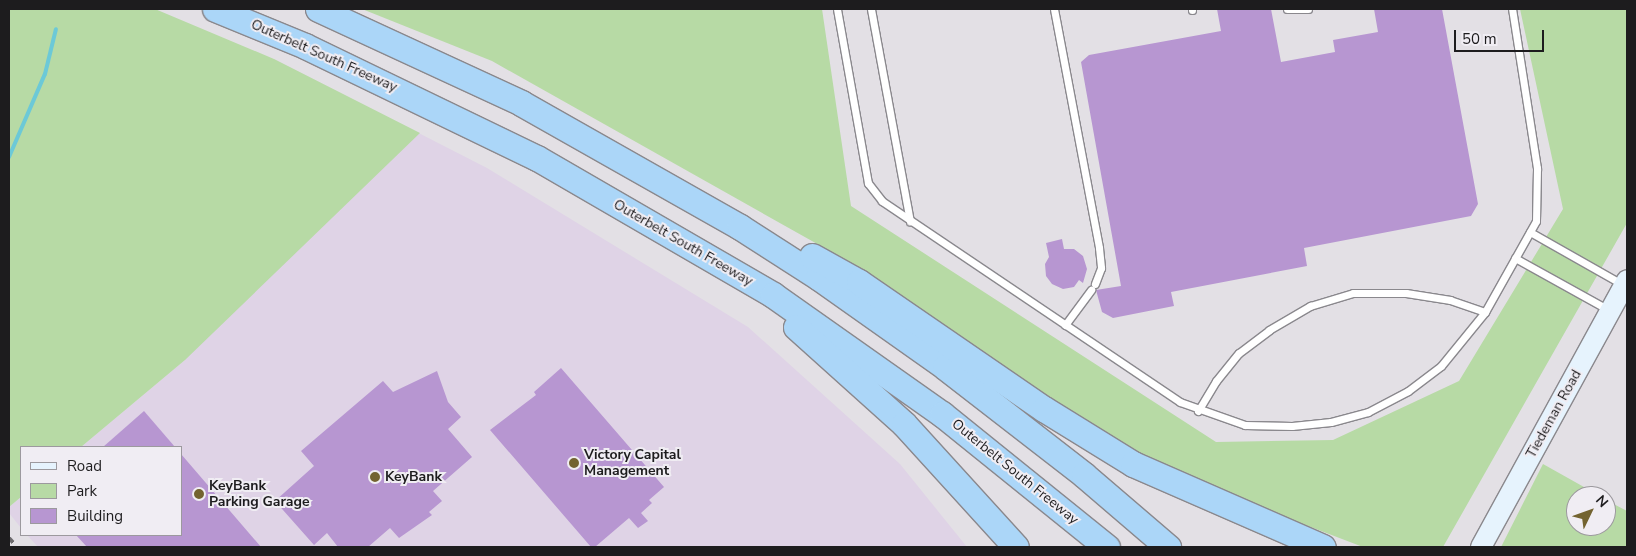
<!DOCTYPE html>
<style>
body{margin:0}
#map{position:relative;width:1636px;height:556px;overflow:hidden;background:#e3e0e5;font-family:"Nunito Sans",sans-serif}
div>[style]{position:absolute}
.commercial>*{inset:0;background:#dfd3e6}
.green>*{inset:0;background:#b7daa5}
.stream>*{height:4px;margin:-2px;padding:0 2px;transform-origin:2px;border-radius:2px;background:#6cc9d7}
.building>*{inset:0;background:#b796d1}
.roads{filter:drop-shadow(1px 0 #8a888d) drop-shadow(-1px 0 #8a888d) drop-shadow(0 1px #8a888d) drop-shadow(0 -1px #8a888d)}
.lane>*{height:7px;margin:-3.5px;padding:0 3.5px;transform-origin:3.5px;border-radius:3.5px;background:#fff}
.secondary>*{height:20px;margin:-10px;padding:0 10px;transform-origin:10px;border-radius:10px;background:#e6f3fd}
.highway>*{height:25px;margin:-12.5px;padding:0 12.5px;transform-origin:12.5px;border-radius:12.5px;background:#abd6f8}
.rail>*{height:4px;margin-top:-2px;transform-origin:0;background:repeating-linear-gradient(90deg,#6c6a6d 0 6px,transparent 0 12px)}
.dots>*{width:14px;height:14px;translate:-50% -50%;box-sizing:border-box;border:2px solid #f0edf3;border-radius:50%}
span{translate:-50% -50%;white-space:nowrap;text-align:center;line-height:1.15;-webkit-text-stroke:4px #f0edf3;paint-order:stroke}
.street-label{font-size:14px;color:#1d1c1e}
.poi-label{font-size:14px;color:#1d1c1e;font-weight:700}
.left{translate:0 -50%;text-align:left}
.frame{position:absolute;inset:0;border:10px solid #1d1c1e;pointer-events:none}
.legend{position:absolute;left:20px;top:446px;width:162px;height:90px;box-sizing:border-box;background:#f0edf3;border:1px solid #9c999e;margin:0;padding:6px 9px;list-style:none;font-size:15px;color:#1d1c1e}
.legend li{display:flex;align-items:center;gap:10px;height:25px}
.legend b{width:25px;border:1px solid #9c999e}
.north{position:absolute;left:1566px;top:486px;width:50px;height:50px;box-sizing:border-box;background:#f0edf3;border:1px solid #9c999e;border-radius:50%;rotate:48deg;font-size:14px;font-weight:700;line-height:20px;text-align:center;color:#1d1c1e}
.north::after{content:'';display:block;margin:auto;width:18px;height:22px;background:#736330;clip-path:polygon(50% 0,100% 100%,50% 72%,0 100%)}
.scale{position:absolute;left:1454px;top:30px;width:90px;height:22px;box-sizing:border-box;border:2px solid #1d1c1e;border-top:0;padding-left:6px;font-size:15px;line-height:18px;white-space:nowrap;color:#1d1c1e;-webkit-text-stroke:4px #f0edf3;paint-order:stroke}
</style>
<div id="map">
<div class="commercial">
<i style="clip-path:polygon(274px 59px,487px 168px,748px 327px,900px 464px,967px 547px,38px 547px,27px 535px,181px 535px,181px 447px,81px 447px,185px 360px)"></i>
<i style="clip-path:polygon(21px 497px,21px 528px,9px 513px,9px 507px)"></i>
</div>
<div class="green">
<i style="clip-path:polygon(9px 9px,155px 9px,274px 59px,420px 133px,185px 360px,81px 447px,21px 447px,21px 497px,9px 507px)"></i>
<i style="clip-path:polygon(362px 9px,822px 9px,851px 206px,1216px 442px,1333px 440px,1459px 381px,1563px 209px,1520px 9px,1627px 9px,1627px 223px,1443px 547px,1363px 547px,1240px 500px,1099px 434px,828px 250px,492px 61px)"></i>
<i style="clip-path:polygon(1543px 464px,1600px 496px,1576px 496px,1576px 526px,1606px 526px,1606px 500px,1627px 511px,1627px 547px,1501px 547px)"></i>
</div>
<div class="stream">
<i style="left:9px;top:157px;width:90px;rotate:-66.6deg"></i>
<i style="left:45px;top:74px;width:46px;rotate:-76.3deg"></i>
</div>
<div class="building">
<i style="clip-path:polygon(1217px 9px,1271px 9px,1281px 62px,1335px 52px,1333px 40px,1378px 32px,1374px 9px,1442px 9px,1478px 204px,1471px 216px,1304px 248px,1307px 266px,1171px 292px,1174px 306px,1113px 318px,1102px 312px,1096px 290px,1121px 286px,1081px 62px,1089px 55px,1221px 31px)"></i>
<i style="clip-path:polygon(1062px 239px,1064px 249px,1074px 249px,1083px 256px,1087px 269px,1083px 283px,1079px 280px,1074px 287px,1063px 289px,1052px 284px,1046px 276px,1045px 264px,1049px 257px,1046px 243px)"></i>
<i style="clip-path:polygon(561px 368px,664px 487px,649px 500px,652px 503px,641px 513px,648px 521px,638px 528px,629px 518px,595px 547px,591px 547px,490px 430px,536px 395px,534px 392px)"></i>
<i style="clip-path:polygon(437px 371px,448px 402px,461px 417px,448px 429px,472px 457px,433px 491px,442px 501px,429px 512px,432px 515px,399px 538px,390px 528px,368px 547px,338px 547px,327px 533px,314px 545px,275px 501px,314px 466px,301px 451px,383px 381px,393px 392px)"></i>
<i style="clip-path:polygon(144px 411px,175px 447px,103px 447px)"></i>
<i style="clip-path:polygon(181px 454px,261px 547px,87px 547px,76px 535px,181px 535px)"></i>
</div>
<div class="roads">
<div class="lane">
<i style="left:837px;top:9px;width:177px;rotate:79.9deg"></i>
<i style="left:868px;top:183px;width:23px;rotate:52deg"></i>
<i style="left:882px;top:201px;width:359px;rotate:34deg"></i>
<i style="left:1180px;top:402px;width:69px;rotate:19.5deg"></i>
<i style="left:1245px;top:425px;width:47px;rotate:1.2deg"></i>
<i style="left:1292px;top:426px;width:39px;rotate:-6deg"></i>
<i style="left:1331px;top:422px;width:38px;rotate:-15deg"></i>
<i style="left:1368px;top:412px;width:45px;rotate:-27.7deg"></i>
<i style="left:1408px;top:391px;width:41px;rotate:-37.1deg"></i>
<i style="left:1441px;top:366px;width:70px;rotate:-50.8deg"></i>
<i style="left:1485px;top:312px;width:104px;rotate:-60.7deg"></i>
<i style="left:1536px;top:221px;width:53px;rotate:-88.9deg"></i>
<i style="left:1537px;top:168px;width:161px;rotate:-98.9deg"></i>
<i style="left:871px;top:9px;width:216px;rotate:79.6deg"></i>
<i style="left:1054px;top:9px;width:243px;rotate:79.3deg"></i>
<i style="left:1099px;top:248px;width:20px;rotate:84deg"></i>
<i style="left:1101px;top:268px;width:17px;rotate:111deg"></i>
<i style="left:1192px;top:9px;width:1px;rotate:90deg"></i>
<i style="left:1287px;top:9px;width:21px"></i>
<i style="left:1530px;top:232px;width:106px;rotate:29.5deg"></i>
<i style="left:1515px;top:258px;width:107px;rotate:29deg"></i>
<i style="left:1065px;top:325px;width:44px;rotate:-53.4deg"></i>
<i style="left:1198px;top:411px;width:35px;rotate:-59deg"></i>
<i style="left:1216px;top:381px;width:36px;rotate:-51deg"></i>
<i style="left:1239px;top:353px;width:38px;rotate:-37deg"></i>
<i style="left:1269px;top:330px;width:48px;rotate:-30.3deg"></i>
<i style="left:1310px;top:306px;width:45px;rotate:-16.8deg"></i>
<i style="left:1353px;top:293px;width:53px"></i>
<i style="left:1406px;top:293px;width:45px;rotate:9deg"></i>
<i style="left:1450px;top:300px;width:37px;rotate:19deg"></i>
</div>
<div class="secondary">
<i style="left:1481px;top:547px;width:304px;rotate:-61.3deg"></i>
</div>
<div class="highway">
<i style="left:215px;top:9px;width:97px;rotate:22.3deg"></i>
<i style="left:305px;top:46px;width:258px;rotate:25.8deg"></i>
<i style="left:537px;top:158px;width:273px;rotate:30.1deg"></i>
<i style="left:773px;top:295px;width:207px;rotate:35.2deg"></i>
<i style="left:942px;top:414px;width:212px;rotate:38.9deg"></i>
<i style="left:318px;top:9px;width:224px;rotate:24.8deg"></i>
<i style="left:521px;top:103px;width:252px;rotate:29.5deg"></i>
<i style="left:740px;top:227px;width:93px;rotate:32.7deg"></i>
<i style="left:818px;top:277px;width:156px;rotate:35.3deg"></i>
<i style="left:945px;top:367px;width:176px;rotate:37.8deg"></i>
<i style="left:1084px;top:475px;width:111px;rotate:40.6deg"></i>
<i style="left:812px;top:256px;width:54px;rotate:29deg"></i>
<i style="left:859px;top:282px;width:224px;rotate:34.5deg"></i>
<i style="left:1044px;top:409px;width:105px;rotate:31.7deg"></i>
<i style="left:1133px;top:464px;width:207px;rotate:23.6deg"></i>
<i style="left:796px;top:327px;width:145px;rotate:41.9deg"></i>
<i style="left:904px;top:424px;width:166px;rotate:47.7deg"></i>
</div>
</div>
<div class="rail">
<i style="left:9px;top:538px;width:12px;rotate:48deg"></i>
</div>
<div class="dots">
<i style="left:574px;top:463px;background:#736330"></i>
<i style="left:375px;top:477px;background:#736330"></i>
<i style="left:199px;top:494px;background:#736330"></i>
</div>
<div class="street-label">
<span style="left:324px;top:56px;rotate:24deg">Outerbelt South Freeway</span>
<span style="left:683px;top:243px;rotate:30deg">Outerbelt South Freeway</span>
<span style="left:1554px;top:414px;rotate:-61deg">Tiedeman Road</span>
<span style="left:1015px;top:472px;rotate:39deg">Outerbelt South Freeway</span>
</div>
<div class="poi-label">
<span class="left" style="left:584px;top:463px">Victory Capital<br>Management</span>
<span class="left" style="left:385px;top:477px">KeyBank</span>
<span class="left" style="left:209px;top:494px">KeyBank<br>Parking Garage</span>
</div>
<div class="frame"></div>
<ul class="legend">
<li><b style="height:6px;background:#e6f3fd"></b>Road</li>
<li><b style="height:14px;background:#b7daa5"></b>Park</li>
<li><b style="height:14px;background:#b796d1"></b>Building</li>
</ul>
<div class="north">N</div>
<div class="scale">50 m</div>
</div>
